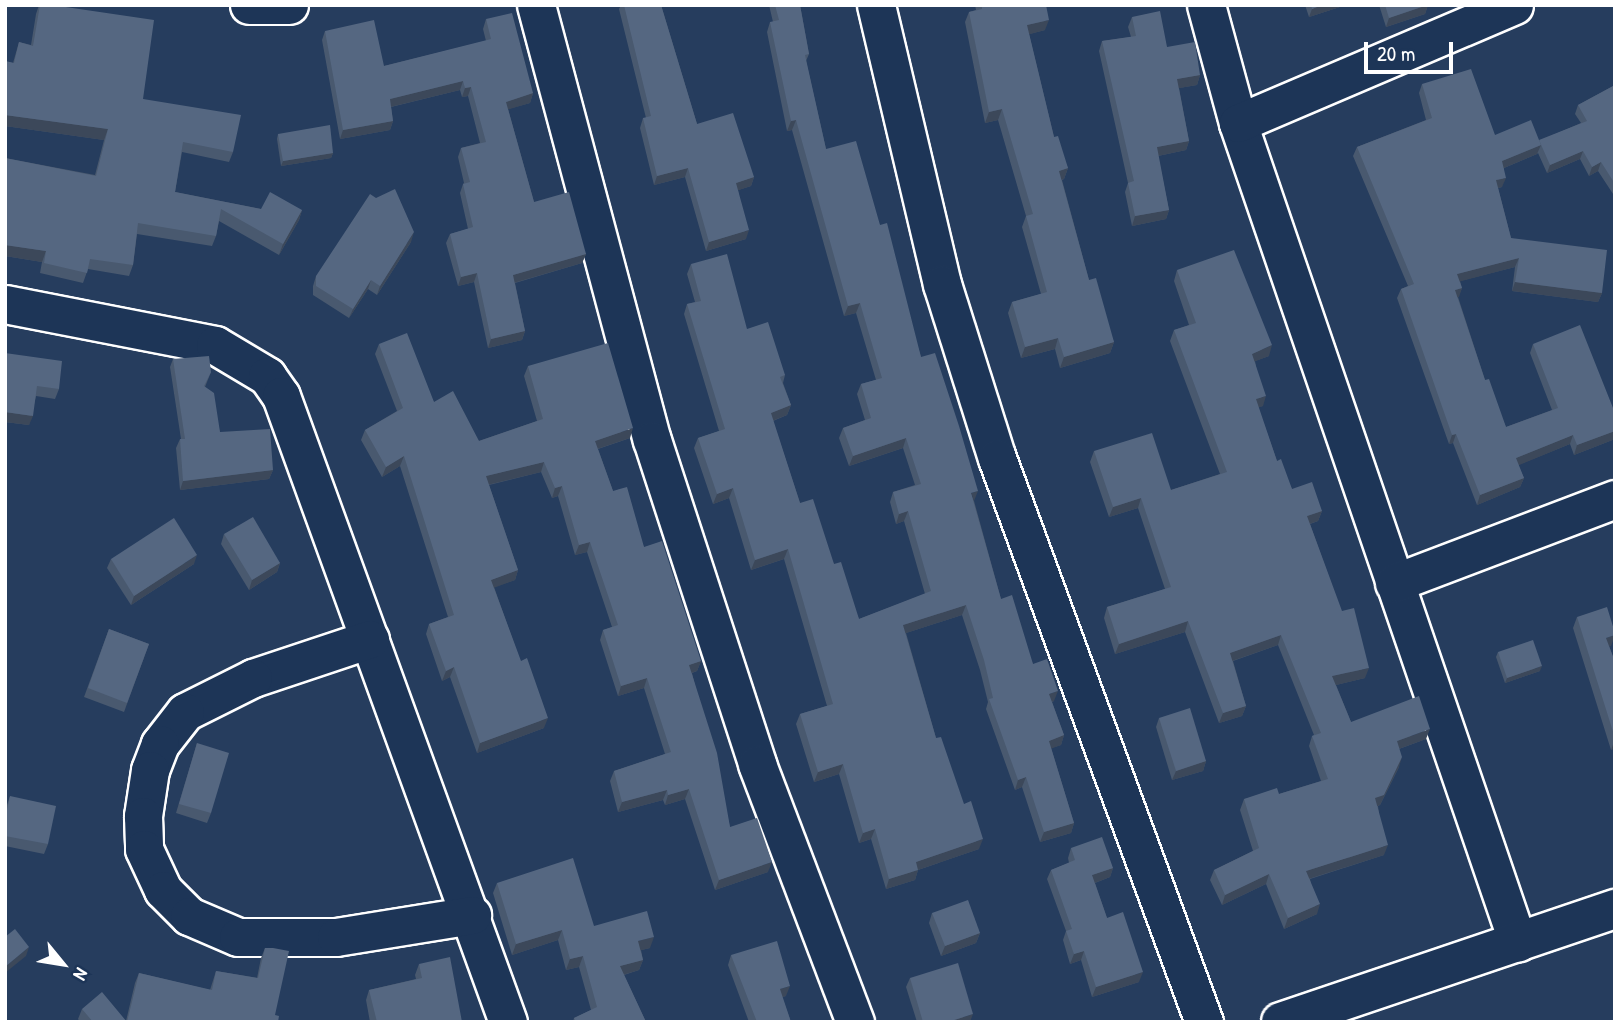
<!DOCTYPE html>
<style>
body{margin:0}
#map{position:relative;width:1620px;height:1027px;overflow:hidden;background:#263d5e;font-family:"Patrick Hand",sans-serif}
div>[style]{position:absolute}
.roads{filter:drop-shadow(2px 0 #fff) drop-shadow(-2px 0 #fff) drop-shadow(0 2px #fff) drop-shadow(0 -2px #fff)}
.minor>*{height:37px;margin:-18.5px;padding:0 18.5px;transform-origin:18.5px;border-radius:18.5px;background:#1d3557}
.tertiary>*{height:38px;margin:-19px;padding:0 19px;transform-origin:19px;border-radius:19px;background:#1d3557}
.wall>*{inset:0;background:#49596f}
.shaded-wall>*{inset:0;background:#3c485a}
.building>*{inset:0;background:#556781}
span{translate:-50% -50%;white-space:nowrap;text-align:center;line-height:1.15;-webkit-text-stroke:5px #1d3557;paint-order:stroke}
.frame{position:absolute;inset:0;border:7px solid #fff;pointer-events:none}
.north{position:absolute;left:28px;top:929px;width:70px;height:70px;-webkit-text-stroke:5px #1d3557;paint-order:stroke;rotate:120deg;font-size:19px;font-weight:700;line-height:28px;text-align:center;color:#fff}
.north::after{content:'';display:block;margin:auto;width:24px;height:32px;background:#fff;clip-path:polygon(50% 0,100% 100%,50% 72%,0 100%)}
.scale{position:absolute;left:1364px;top:42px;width:89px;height:32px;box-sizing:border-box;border:4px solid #fff;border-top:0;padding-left:9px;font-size:21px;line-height:24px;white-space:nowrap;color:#fff;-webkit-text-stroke:5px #1d3557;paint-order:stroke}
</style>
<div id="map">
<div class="roads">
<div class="minor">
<i style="left:249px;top:5px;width:40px"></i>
<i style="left:536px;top:5px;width:450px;rotate:75.1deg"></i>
<i style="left:652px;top:440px;width:341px;rotate:72deg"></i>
<i style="left:757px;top:764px;width:276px;rotate:69.2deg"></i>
<i style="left:876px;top:5px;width:287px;rotate:76.7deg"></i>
<i style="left:942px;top:284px;width:182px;rotate:72.5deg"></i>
<i style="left:997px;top:458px;width:601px;rotate:69.85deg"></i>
<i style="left:1206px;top:5px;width:122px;rotate:74.8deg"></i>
<i style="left:1238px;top:123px;width:866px;rotate:71.15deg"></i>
<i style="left:1238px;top:123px;width:300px;rotate:-23.1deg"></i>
<i style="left:5px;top:304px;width:214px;rotate:11deg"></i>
<i style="left:215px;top:345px;width:61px;rotate:30.8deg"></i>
<i style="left:267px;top:376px;width:24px;rotate:55deg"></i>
<i style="left:281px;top:396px;width:666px;rotate:70.07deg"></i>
<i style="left:1394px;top:583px;width:236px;rotate:-20.8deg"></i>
<i style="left:370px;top:639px;width:123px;rotate:161.6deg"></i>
<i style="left:253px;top:678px;width:76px;rotate:153.4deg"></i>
<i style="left:185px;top:712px;width:41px;rotate:128deg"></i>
<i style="left:160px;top:744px;width:28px;rotate:111deg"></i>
<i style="left:150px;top:770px;width:47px;rotate:98.7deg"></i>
<i style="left:143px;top:816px;width:33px;rotate:88deg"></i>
<i style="left:144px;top:849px;width:45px;rotate:65.1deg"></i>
<i style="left:163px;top:890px;width:37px;rotate:45deg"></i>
<i style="left:189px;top:916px;width:53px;rotate:23.2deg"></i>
<i style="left:238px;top:937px;width:98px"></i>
<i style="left:336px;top:937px;width:138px;rotate:-9.2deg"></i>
</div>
<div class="tertiary">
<i style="left:1281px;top:1022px;width:353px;rotate:-18.7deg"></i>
</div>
</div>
<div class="wall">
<i style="clip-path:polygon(39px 5px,143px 99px,233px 152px,229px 162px,182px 152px,175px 192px,261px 209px,302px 210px,299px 220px,279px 255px,219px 221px,216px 236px,212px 246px,137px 234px,133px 265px,129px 276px,88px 269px,83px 283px,40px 273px,42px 262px,5px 256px,5px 158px,95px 175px,104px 140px,5px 126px,5px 61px,13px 63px,19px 42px,31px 45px,36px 14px)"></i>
<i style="clip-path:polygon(621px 5px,661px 5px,697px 124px,754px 177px,751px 186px,738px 190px,746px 239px,706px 251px,685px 177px,654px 185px,640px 128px,643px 118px,646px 118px,619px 9px)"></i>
<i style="clip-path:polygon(769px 5px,800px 5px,809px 54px,806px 61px,826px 149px,880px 225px,921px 357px,974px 501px,1001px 599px,1033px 664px,1054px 701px,1052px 702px,1064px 735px,1061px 745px,1051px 748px,1074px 823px,1071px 833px,1040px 842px,1022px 787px,1015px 790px,986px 709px,988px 702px,980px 670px,962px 615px,906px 633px,936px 738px,979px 849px,918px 870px,915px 880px,886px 889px,871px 839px,859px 843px,839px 774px,814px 782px,796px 724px,800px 714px,827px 706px,784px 559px,751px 570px,729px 498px,713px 504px,694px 448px,698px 438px,719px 431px,684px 314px,687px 304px,695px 302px,687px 274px,691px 264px,785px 375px,783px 383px,791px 405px,787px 415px,773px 421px,800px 503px,834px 564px,859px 619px,925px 594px,904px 521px,896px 524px,890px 502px,893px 492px,915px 485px,903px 448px,849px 466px,839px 438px,843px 428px,865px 420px,857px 394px,861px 384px,876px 380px,856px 313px,844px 316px,792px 130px,787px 131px,767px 32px,770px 22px,773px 22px)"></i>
<i style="clip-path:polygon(975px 5px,1046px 5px,1045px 30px,1029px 34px,1054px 137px,1068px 168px,1064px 179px,1062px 180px,1089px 280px,1114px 342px,1110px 353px,1060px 368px,1055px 349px,1021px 358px,1008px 313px,1012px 302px,1041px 294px,1022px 227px,1026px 216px,998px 120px,985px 123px,965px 22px,969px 12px,976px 10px)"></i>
<i style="clip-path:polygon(1305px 5px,1346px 5px,1309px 17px)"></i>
<i style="clip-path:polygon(1379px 5px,1428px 5px,1425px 14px,1386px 27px)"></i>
<i style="clip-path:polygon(1132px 17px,1200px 75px,1197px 85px,1179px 88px,1189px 141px,1186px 150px,1158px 156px,1169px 210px,1166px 219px,1132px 226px,1125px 192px,1128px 183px,1099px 51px,1102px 41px,1131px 37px,1128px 27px)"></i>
<i style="clip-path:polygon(486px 19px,533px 93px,530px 103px,508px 109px,534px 202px,586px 254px,582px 263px,515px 283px,525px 331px,522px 340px,488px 348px,474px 282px,458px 286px,446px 243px,450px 234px,468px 229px,460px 193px,463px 184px,464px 183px,458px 157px,461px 148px,480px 143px,468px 96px,462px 97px,460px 90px,391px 107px,393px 121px,390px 130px,340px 139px,322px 40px,325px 31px,384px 66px,486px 41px,483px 29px)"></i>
<i style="clip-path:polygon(1422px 84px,1495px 135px,1539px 141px,1581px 123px,1575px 114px,1578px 105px,1615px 85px,1615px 197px,1598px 171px,1589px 176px,1580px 159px,1547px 173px,1538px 153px,1537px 154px,1504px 168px,1502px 187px,1498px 188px,1511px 238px,1602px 293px,1598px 302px,1512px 291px,1515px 267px,1460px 281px,1462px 288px,1458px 297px,1485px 380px,1506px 427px,1552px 410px,1530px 353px,1533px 344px,1615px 413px,1615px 439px,1574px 455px,1570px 444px,1518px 465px,1524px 478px,1520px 487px,1477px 505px,1453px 443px,1449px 444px,1397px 298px,1401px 289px,1408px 286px,1353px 156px,1357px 147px,1426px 120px,1419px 93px)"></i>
<i style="clip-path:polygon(278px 134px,333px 153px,331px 158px,281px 166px,277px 139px)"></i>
<i style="clip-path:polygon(411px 242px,377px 295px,368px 289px,349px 318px,313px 295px,313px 286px,316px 276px)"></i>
<i style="clip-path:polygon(1177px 270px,1269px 356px,1255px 361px,1263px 406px,1258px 407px,1277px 461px,1292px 489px,1322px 511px,1318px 521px,1310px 524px,1365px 678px,1336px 685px,1351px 722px,1426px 739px,1399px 749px,1399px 767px,1380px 805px,1378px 806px,1384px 855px,1310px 879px,1317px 914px,1284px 929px,1266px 884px,1222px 905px,1210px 880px,1214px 870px,1253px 851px,1240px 810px,1244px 799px,1279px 794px,1321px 781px,1309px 746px,1312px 736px,1314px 735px,1278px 645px,1233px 661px,1246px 706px,1242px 716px,1219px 723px,1185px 632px,1115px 654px,1104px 618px,1107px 607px,1165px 589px,1138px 508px,1109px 517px,1090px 462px,1094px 451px,1171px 490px,1220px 474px,1170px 341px,1174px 330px,1189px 325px,1174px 281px)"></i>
<i style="clip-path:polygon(379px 344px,434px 402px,479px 441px,537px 421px,524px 376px,528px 366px,630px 438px,598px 449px,613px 491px,644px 547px,701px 661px,697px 671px,692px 673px,730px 827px,768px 872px,715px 890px,685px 799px,665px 805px,663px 800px,618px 812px,610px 781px,614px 771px,665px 754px,644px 688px,618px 696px,600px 640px,603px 630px,612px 627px,587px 552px,575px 555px,558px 496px,552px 498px,541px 472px,489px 485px,518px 570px,515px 580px,494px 587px,544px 728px,477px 753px,450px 677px,442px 681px,426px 634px,429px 624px,448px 617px,400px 466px,382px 477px,361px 440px,365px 430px,397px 411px,375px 354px)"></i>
<i style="clip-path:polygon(5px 353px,59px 389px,55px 399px,36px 396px,29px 425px,5px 422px)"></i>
<i style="clip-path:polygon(173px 359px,211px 372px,205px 387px,220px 432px,273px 470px,269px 479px,180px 490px,176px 448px,180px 439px,181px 439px,170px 367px)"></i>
<i style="clip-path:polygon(224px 534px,280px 563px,277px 572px,249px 590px,221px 544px)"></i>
<i style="clip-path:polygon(111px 559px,194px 564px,131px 605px,107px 568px)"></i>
<i style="clip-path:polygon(1577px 617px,1611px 646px,1609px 646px,1615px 662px,1615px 748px,1611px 750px,1573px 628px)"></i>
<i style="clip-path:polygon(109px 629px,149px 644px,124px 712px,84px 697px)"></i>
<i style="clip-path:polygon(1498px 652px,1540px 671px,1505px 683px,1496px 657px)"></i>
<i style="clip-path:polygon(1159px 718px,1206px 761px,1203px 771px,1172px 780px,1156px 727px)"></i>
<i style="clip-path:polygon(197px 743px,211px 813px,207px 823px,176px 813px)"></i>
<i style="clip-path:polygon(10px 796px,48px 844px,44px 854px,5px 846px,5px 811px)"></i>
<i style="clip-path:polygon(1071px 848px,1113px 868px,1110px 877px,1095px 883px,1107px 918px,1139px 982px,1092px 997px,1081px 960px,1070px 964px,1063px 940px,1066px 931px,1047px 879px,1051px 870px,1069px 863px,1068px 858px)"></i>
<i style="clip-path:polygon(497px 883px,594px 926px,650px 948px,641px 950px,643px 960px,639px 970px,624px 975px,646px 1022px,573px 1022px,574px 1018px,591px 1010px,579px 967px,566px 970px,558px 940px,512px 955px,493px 893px)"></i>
<i style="clip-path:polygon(932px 913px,980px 933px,976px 943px,941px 956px,929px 923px)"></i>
<i style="clip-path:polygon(265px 948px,275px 1015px,278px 1022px,80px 1022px,78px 1019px,82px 1009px,126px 1021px,135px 983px,139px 973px,210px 990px,216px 971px,257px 978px,261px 958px)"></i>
<i style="clip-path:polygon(731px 955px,786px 996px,782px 997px,791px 1022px,749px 1022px,728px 965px)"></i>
<i style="clip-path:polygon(419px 964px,462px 1022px,370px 1022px,366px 1000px,369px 990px,416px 979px,415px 975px)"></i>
<i style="clip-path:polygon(910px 978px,970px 1022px,917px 1022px,906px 987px)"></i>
</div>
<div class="shaded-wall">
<i style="clip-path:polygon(1322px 5px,1346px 5px,1309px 17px,1312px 9px)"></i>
<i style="clip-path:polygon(1428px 5px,1425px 14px,1386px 27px,1389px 18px)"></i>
<i style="clip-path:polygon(1049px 20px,1045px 30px,1023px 36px,1027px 25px)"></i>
<i style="clip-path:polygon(1200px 75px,1197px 85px,1174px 89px,1177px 79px)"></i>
<i style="clip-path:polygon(463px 81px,460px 90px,386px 108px,390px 99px)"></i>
<i style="clip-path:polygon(471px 87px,468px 96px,462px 97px,465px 88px)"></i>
<i style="clip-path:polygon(533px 93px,530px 103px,503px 111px,506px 102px)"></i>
<i style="clip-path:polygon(1002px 109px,998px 120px,985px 123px,989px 112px)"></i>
<i style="clip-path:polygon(5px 115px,108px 129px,104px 140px,5px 126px)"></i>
<i style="clip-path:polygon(796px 120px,792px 130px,787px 131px,791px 121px)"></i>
<i style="clip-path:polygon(393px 121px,390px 130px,340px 139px,343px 130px)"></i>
<i style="clip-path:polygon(1189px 141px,1186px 150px,1153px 157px,1157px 147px)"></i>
<i style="clip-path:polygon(1541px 145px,1537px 154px,1499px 170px,1502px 161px)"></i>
<i style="clip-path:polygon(1583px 151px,1580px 159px,1547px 173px,1550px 165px)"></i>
<i style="clip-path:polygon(333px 153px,331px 158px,281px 166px,283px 161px)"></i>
<i style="clip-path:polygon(1601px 162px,1598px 171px,1589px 176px,1592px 167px)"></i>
<i style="clip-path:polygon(688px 168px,685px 177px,654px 185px,657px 176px)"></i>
<i style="clip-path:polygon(1068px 168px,1064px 179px,1055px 182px,1059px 171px)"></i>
<i style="clip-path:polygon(754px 177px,751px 186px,733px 192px,736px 183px)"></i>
<i style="clip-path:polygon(1506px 178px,1502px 187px,1493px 189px,1496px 180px)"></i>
<i style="clip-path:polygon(302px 210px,299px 220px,279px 255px,283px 244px)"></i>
<i style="clip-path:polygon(1169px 210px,1166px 219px,1132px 226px,1135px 216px)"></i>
<i style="clip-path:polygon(749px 230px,746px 239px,706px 251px,709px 242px)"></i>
<i style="clip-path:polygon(414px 232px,411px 242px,377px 295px,380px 286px)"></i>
<i style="clip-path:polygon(5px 245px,46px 251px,42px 262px,5px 256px)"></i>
<i style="clip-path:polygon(586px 254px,582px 263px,510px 284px,513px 275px)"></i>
<i style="clip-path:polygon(1519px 258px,1515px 267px,1454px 283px,1457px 274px)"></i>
<i style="clip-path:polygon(477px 273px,474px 282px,458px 286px,461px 277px)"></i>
<i style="clip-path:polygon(371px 280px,368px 289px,349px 318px,353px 309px)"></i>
<i style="clip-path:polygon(1515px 282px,1602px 293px,1598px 302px,1512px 291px)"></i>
<i style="clip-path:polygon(1462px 288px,1459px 297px,1452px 299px,1455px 290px)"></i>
<i style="clip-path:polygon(860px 303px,856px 313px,844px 316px,848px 306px)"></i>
<i style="clip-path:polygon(525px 331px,522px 340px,488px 348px,491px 339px)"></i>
<i style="clip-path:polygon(1058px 338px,1055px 349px,1021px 358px,1025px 347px)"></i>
<i style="clip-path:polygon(1114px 342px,1110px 353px,1060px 368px,1064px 357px)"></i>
<i style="clip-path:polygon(1272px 345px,1269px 356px,1248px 364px,1252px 354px)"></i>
<i style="clip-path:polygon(1266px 396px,1263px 406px,1252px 410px,1256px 399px)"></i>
<i style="clip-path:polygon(791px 405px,787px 415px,767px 423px,771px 413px)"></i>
<i style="clip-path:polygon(5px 412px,33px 416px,29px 425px,5px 422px)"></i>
<i style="clip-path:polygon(633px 428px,630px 438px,591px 451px,595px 441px)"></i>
<i style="clip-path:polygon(1615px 431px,1615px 439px,1574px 455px,1577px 445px)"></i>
<i style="clip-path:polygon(1456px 434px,1453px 443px,1449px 444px,1452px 435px)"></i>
<i style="clip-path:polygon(1573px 435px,1570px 444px,1512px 468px,1516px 458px)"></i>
<i style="clip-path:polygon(906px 438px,903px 448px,849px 466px,853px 456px)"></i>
<i style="clip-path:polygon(404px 456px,400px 466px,382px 477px,386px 467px)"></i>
<i style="clip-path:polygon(544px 462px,541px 472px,483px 486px,486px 476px)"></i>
<i style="clip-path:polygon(273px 470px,269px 479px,180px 490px,183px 481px)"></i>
<i style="clip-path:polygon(1524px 478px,1520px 487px,1477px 505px,1480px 495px)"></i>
<i style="clip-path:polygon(562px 486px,558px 496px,552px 498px,555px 488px)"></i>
<i style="clip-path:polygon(733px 488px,729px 498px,713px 504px,717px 494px)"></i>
<i style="clip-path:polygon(978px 491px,974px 501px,971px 493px)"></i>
<i style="clip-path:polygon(1141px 498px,1138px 508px,1109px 517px,1113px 507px)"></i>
<i style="clip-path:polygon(908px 511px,904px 521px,896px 524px,899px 514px)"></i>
<i style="clip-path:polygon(1322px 511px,1318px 521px,1303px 526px,1307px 516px)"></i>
<i style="clip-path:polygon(590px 542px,587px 552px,575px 555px,579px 545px)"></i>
<i style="clip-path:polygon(788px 549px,784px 559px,751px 570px,755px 560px)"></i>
<i style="clip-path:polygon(197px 555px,194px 564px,131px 605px,134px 596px)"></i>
<i style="clip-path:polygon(280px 563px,277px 572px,249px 590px,252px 580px)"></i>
<i style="clip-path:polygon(518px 570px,515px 580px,488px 590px,491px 580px)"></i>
<i style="clip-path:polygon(966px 605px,962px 615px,900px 635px,903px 625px)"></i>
<i style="clip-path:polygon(1188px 621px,1185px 632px,1115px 654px,1119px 644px)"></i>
<i style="clip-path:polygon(1281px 635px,1278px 645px,1226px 663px,1230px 653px)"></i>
<i style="clip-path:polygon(1615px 635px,1611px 646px,1602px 649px,1606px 638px)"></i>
<i style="clip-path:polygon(701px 661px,697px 671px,685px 675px,689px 665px)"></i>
<i style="clip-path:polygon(1542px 666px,1540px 671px,1505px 683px,1507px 678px)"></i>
<i style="clip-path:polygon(454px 667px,450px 677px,442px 681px,446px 671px)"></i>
<i style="clip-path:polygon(1369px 668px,1365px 678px,1328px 687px,1332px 676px)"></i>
<i style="clip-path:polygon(647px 678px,644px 688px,618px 696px,621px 686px)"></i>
<i style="clip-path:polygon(1058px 691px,1054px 701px,1045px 704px,1049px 694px)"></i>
<i style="clip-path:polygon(1246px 706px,1242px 716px,1219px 723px,1223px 713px)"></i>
<i style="clip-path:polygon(548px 718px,544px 728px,477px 753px,480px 743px)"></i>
<i style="clip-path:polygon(1430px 729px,1426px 739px,1393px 751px,1397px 741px)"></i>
<i style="clip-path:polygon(1064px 735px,1061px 745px,1045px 751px,1049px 741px)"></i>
<i style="clip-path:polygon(1615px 739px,1615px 748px,1611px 750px)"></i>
<i style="clip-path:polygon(1402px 757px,1399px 767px,1380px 805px,1372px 808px,1375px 798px)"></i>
<i style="clip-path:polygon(1206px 761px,1203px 771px,1172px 780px,1176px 771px)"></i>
<i style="clip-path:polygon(843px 764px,839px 774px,814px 782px,818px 772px)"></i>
<i style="clip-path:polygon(1026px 777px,1022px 787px,1015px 790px,1018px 780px)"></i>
<i style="clip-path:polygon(689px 789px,685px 799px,665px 805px,668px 795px)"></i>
<i style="clip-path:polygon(667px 790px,663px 800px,618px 812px,622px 802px)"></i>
<i style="clip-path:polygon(1074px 823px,1071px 833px,1040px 842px,1044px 832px)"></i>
<i style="clip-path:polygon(875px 829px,871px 839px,859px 843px,863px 833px)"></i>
<i style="clip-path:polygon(983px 839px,979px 849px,912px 872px,916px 862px)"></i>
<i style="clip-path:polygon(1388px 845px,1384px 855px,1302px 881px,1306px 871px)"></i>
<i style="clip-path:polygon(772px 862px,768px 872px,715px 890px,719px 880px)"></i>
<i style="clip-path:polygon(1113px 868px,1110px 877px,1089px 885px,1092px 875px)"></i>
<i style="clip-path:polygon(918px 870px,915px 880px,886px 889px,889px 879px)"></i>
<i style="clip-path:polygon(1269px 874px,1266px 884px,1222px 905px,1225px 895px)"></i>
<i style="clip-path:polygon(1320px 904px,1317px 914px,1284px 929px,1288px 918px)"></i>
<i style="clip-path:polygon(562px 930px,558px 940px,512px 955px,516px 944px)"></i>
<i style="clip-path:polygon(980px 933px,976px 943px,941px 956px,945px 946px)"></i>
<i style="clip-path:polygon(654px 937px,650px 948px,634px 952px,638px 941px)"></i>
<i style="clip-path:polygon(29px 947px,26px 956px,5px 973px,5px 967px)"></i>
<i style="clip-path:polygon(1084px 951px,1081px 960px,1070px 964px,1074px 954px)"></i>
<i style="clip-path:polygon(583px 956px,579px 967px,566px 970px,570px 959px)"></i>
<i style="clip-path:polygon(643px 960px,639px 970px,616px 977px,620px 966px)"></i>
<i style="clip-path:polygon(1143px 972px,1139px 982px,1092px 997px,1096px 987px)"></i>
<i style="clip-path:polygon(790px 986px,786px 996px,776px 999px,780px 989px)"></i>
<i style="clip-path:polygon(973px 1014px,970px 1022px,948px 1022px)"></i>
</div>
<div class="building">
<i style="clip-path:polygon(40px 5px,52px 5px,154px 20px,143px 99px,241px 115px,233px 152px,183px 142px,175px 192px,261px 209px,270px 192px,302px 210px,283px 244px,221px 209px,216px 236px,138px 223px,133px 265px,90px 259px,87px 273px,44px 263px,46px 251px,5px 245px,5px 158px,96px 176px,108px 129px,5px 115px,5px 61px,14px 63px,19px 42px,33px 46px)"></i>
<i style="clip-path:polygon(624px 5px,661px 5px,697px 124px,733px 113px,754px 177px,736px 183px,749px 230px,709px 242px,688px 168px,657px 176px,643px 118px,651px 116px)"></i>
<i style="clip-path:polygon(775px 5px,800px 5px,809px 54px,805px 55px,826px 149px,856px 141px,880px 225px,887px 223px,921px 357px,935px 353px,959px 426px,978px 491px,971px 493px,1001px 599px,1012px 595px,1033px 664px,1047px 659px,1058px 691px,1049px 694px,1064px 735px,1049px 741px,1074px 823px,1044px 832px,1026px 777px,1018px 780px,989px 699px,993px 698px,984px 660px,966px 605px,903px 625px,936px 738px,941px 737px,964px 804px,971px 801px,983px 839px,916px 862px,918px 870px,889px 879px,875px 829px,863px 833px,843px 764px,818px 772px,800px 714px,833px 704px,788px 549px,755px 560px,733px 488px,717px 494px,698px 438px,725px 429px,687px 304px,701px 301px,691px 264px,727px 254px,747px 329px,768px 322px,785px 375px,780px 377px,791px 405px,771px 413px,800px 503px,813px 499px,834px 564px,841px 562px,859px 619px,931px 591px,908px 511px,899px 514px,893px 492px,921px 484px,906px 438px,853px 456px,843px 428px,871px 418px,861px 384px,882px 378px,860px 303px,848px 306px,796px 120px,791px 121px,770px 22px,779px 20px)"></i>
<i style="clip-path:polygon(982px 5px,1046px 5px,1049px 20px,1027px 25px,1054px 137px,1058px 136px,1068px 168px,1059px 171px,1089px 280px,1096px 278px,1114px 342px,1064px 357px,1058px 338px,1025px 347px,1012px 302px,1047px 292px,1026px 216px,1033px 214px,1002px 109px,989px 112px,969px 12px,982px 9px)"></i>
<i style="clip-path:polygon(1311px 5px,1322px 5px,1312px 9px)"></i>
<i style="clip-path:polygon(1385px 5px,1427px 5px,1389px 18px)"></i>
<i style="clip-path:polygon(1160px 11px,1167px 47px,1195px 42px,1200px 75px,1177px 79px,1189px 141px,1157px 147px,1169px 210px,1135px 216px,1128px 183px,1134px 181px,1102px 41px,1136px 36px,1132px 17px)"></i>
<i style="clip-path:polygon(512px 13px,533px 93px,506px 102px,534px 202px,569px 192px,586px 254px,513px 275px,525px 331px,491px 339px,477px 273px,461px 277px,450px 234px,473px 227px,463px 184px,470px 182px,461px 148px,486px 142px,471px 87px,465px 88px,463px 81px,390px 99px,393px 121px,343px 130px,325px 31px,374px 20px,384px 66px,491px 39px,486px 19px)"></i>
<i style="clip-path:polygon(1471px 69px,1495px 135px,1531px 120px,1541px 145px,1502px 161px,1506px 178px,1496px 180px,1511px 238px,1607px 250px,1602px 293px,1515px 282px,1519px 258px,1457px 274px,1462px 288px,1455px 290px,1485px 380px,1489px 379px,1506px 427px,1558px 408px,1533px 344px,1580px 325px,1615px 413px,1615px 431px,1577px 445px,1573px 435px,1516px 458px,1524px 478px,1480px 495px,1456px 434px,1452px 435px,1401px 289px,1414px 284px,1357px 147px,1432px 118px,1422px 84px)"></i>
<i style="clip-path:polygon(1615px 85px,1615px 184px,1601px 162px,1592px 167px,1583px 151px,1550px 165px,1539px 140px,1587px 121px,1578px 105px)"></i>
<i style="clip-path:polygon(330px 125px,333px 153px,283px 161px,278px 134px)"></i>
<i style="clip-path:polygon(395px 189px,414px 232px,380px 286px,371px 280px,353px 309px,316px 286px,316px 276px,370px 194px,376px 198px)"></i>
<i style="clip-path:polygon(1234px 250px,1272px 345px,1252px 354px,1266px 396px,1256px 399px,1277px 461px,1281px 459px,1292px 489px,1312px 482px,1322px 511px,1307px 516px,1342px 611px,1354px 608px,1369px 668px,1332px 676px,1351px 722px,1419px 696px,1430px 729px,1397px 741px,1402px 757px,1384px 795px,1375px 798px,1388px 845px,1306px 871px,1320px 904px,1288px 918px,1269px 874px,1225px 895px,1214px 870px,1259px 848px,1244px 799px,1277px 788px,1279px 794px,1328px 779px,1312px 736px,1321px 733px,1281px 635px,1230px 653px,1246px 706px,1223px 713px,1188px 621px,1119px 644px,1107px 607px,1171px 587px,1141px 498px,1113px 507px,1094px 451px,1152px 433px,1171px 490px,1227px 472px,1174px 330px,1196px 323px,1177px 270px)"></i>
<i style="clip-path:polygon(407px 333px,434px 402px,453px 391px,479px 441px,543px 419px,528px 366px,608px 343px,633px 428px,595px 441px,613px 491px,627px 487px,644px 547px,662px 541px,701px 661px,689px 665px,717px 753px,730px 827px,757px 818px,772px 862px,719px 880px,689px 789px,668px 795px,667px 790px,622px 802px,614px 771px,671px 752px,647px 678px,621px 686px,603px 630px,618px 625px,590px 542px,579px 545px,562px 486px,555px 488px,544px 462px,486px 476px,518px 570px,491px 580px,521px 661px,527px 658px,548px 718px,480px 743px,454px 667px,446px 671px,429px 624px,454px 615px,404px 456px,386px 467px,365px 430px,403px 408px,379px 344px)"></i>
<i style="clip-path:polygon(5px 353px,62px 361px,59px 389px,37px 386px,33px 416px,5px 412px)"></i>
<i style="clip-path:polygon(209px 356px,211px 372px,204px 386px,214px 393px,220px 432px,270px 429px,273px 470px,183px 481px,180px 439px,185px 439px,173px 359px)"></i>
<i style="clip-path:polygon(253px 517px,280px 563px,252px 580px,224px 534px)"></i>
<i style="clip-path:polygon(174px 518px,197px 555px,134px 596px,111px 559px)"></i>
<i style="clip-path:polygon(1607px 607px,1615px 633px,1615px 635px,1606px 638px,1615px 662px,1615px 738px,1577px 617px)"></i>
<i style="clip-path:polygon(109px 629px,149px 644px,127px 703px,88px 688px)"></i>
<i style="clip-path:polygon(1533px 640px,1542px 666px,1507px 678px,1498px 652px)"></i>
<i style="clip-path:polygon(1190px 708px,1206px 761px,1176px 771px,1159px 718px)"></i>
<i style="clip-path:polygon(197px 743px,229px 753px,211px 813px,179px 804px)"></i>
<i style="clip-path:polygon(10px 796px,56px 806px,48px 844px,5px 836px,5px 819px)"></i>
<i style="clip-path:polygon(1102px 837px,1113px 868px,1092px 875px,1107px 918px,1123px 912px,1143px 972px,1096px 987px,1084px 951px,1074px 954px,1066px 931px,1072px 929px,1051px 870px,1075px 860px,1071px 848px)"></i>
<i style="clip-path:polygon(573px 858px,594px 926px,647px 911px,654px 937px,638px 941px,643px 960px,620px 966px,646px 1022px,576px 1022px,574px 1018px,597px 1007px,583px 956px,570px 959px,562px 930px,516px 944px,497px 883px)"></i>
<i style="clip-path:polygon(968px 900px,980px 933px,945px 946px,932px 913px)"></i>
<i style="clip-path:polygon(15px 929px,29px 947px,5px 967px,5px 937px)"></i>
<i style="clip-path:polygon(777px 941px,790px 986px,780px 989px,791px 1022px,757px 1022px,731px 955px)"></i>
<i style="clip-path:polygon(265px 948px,273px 948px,289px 951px,275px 1015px,279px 1016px,278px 1022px,93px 1022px,82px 1009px,102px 992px,127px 1022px,139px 973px,212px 990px,216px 971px,258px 978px)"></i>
<i style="clip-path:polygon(450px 957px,462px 1022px,377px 1022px,369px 990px,422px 978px,419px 964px)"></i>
<i style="clip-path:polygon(958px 963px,973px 1014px,948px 1022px,923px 1022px,910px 978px)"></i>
</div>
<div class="frame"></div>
<div class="north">N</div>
<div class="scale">20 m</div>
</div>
